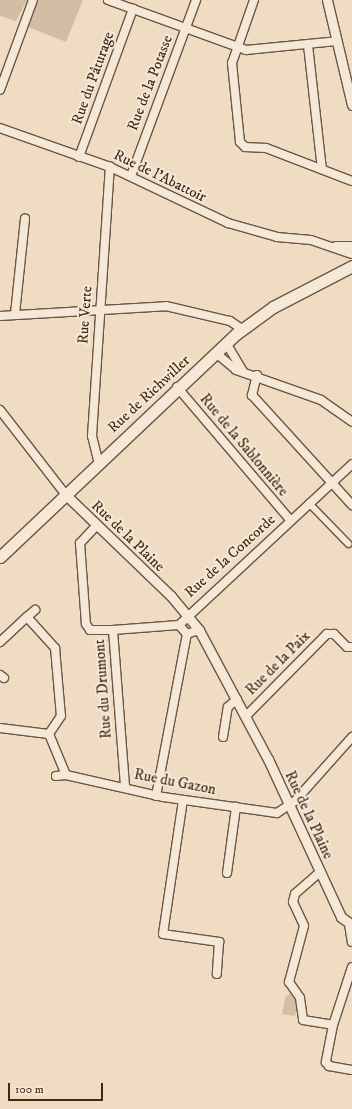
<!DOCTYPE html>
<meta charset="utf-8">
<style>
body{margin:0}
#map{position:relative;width:352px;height:1109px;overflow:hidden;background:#efdcc2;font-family:"IM FELL DW Pica",serif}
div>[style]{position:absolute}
.green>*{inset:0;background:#d2bea5}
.roads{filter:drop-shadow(1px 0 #6d5641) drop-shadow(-1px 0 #6d5641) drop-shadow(0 1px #6d5641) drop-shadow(0 -1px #6d5641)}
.pedestrian>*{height:5.5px;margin:-2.75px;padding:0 2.75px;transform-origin:2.75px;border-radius:2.75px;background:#f5e8d7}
.minor>*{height:8px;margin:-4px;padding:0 4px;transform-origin:4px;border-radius:4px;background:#f5e8d7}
.tertiary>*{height:9px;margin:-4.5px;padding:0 4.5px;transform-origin:4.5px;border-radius:4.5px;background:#f5e8d7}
.secondary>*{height:11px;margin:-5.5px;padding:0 5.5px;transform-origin:5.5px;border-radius:5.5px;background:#f5e8d7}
span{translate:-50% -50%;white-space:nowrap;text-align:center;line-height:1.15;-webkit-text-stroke:4px #f5e8d7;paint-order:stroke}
.street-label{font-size:15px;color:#422916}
.scale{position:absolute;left:8px;top:1083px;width:95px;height:18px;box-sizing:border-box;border:2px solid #422916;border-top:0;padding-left:5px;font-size:12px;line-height:14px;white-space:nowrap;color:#422916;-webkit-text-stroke:3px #f5e8d7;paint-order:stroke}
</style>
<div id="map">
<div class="green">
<i style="clip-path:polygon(0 0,27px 0,16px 21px,0 16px)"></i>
<i style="clip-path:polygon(38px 0,83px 0,66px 42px,28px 27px)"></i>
<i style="clip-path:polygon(290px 993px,298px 1004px,295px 1016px,282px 1014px,285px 998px)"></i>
</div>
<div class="roads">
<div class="pedestrian">
<i style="left:309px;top:503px;width:57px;rotate:45.7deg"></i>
</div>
<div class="minor">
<i style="left:108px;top:0;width:147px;rotate:19.9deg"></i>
<i style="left:246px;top:50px;width:91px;rotate:-5.6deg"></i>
<i style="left:254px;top:0;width:67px;rotate:109.2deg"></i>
<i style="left:232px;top:63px;width:79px;rotate:84.2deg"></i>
<i style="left:240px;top:142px;width:7px;rotate:45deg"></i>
<i style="left:245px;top:147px;width:21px;rotate:3deg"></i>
<i style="left:266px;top:148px;width:92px;rotate:21deg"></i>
<i style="left:308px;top:45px;width:125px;rotate:83.6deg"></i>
<i style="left:0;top:90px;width:96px;rotate:-69.9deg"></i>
<i style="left:0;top:128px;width:117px;rotate:19.5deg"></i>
<i style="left:110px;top:167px;width:131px;rotate:25.4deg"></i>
<i style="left:228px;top:223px;width:51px;rotate:15.9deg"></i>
<i style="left:277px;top:237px;width:34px;rotate:5deg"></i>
<i style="left:311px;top:240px;width:43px;rotate:18.9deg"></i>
<i style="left:79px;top:157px;width:158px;rotate:-70deg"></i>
<i style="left:131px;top:176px;width:188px;rotate:-69.7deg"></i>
<i style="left:336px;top:246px;width:16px"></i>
<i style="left:15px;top:314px;width:96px;rotate:-84deg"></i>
<i style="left:0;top:316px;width:166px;rotate:-3.4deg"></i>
<i style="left:166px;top:306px;width:66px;rotate:13.2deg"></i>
<i style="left:230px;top:321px;width:14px;rotate:34deg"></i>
<i style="left:226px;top:343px;width:33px;rotate:59deg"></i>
<i style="left:216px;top:353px;width:26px;rotate:40deg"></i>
<i style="left:236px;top:370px;width:90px;rotate:19.4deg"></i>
<i style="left:321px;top:400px;width:38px;rotate:35deg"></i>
<i style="left:257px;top:375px;width:21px;rotate:104deg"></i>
<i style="left:252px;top:395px;width:149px;rotate:47.7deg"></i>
<i style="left:177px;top:387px;width:175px;rotate:49.6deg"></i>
<i style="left:0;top:410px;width:108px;rotate:52.2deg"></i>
<i style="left:99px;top:464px;width:29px;rotate:-104deg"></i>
<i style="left:92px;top:436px;width:270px;rotate:-86.2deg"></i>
<i style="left:97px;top:525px;width:25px;rotate:133deg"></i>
<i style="left:80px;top:543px;width:81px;rotate:85.8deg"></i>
<i style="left:86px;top:624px;width:7px;rotate:56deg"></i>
<i style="left:90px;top:630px;width:23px"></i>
<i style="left:113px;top:630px;width:157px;rotate:85.6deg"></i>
<i style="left:27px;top:617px;width:11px;rotate:-41deg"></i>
<i style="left:113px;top:630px;width:66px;rotate:-4.3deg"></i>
<i style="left:199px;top:630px;width:13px;rotate:162deg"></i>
<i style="left:187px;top:634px;width:12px;rotate:-132deg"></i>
<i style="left:179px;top:625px;width:236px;rotate:-42.9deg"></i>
<i style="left:0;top:642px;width:37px;rotate:-43deg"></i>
<i style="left:27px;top:617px;width:42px;rotate:47.9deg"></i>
<i style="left:55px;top:648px;width:68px;rotate:85deg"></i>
<i style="left:61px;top:716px;width:22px;rotate:124deg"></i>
<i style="left:0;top:675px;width:5px;rotate:37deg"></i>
<i style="left:246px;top:716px;width:115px;rotate:-45.4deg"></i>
<i style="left:327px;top:634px;width:7px"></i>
<i style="left:334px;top:634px;width:18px;rotate:45deg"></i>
<i style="left:347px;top:647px;width:5px"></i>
<i style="left:0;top:728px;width:49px;rotate:7deg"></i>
<i style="left:49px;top:734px;width:44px;rotate:67.5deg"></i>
<i style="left:223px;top:737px;width:30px;rotate:-81deg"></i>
<i style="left:228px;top:707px;width:12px;rotate:-42deg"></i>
<i style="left:56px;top:776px;width:10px;rotate:-6deg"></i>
<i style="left:66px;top:775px;width:99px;rotate:12.8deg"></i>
<i style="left:163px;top:797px;width:115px;rotate:8deg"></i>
<i style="left:277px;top:813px;width:22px;rotate:-34deg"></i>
<i style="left:295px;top:801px;width:86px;rotate:-48.3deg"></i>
<i style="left:156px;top:796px;width:165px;rotate:-79.2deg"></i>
<i style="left:183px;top:800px;width:135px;rotate:98.5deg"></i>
<i style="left:163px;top:934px;width:57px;rotate:8.1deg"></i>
<i style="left:219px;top:942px;width:32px;rotate:94deg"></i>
<i style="left:320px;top:872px;width:33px;rotate:139deg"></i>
<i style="left:295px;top:894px;width:8px;rotate:104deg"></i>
<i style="left:293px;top:902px;width:26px;rotate:65deg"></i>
<i style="left:304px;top:926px;width:58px;rotate:105deg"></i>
<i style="left:289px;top:982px;width:19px;rotate:55deg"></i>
<i style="left:300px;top:998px;width:22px;rotate:82deg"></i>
<i style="left:303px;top:1020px;width:30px;rotate:9deg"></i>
<i style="left:227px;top:873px;width:67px;rotate:-82.2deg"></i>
<i style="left:349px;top:924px;width:18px;rotate:81deg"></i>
<i style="left:352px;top:967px;width:61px;rotate:108.1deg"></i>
<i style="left:333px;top:1025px;width:38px;rotate:101deg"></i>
<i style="left:326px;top:1062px;width:5px;rotate:53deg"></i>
<i style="left:329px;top:1066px;width:23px;rotate:10deg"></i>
</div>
<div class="tertiary">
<i style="left:327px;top:0;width:108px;rotate:76.6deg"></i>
<i style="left:66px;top:495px;width:146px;rotate:43.9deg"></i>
<i style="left:171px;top:596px;width:44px;rotate:50.5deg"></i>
<i style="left:199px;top:630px;width:146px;rotate:61.9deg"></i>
<i style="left:268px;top:759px;width:174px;rotate:65.2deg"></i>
<i style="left:341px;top:917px;width:14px;rotate:36deg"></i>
</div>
<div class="secondary">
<i style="left:0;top:557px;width:325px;rotate:-43.4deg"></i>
<i style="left:236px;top:334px;width:46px;rotate:-36.1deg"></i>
<i style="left:273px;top:307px;width:89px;rotate:-27.4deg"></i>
</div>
</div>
<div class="street-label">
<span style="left:93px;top:78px;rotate:-70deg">Rue du Pâturage</span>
<span style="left:150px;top:83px;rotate:-69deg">Rue de la Potasse</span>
<span style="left:160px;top:176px;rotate:26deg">Rue de l'Abattoir</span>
<span style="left:85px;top:315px;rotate:-86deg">Rue Verte</span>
<span style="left:149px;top:394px;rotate:-43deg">Rue de Richwiller</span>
<span style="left:244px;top:445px;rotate:50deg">Rue de la Sablonnière</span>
<span style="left:128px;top:536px;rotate:44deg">Rue de la Plaine</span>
<span style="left:230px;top:556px;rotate:-42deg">Rue de la Concorde</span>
<span style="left:278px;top:663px;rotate:-45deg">Rue de la Paix</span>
<span style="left:103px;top:689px;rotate:-94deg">Rue du Drumont</span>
<span style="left:175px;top:782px;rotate:11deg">Rue du Gazon</span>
<span style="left:309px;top:815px;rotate:65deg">Rue de la Plaine</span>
</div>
<div class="scale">100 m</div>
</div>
